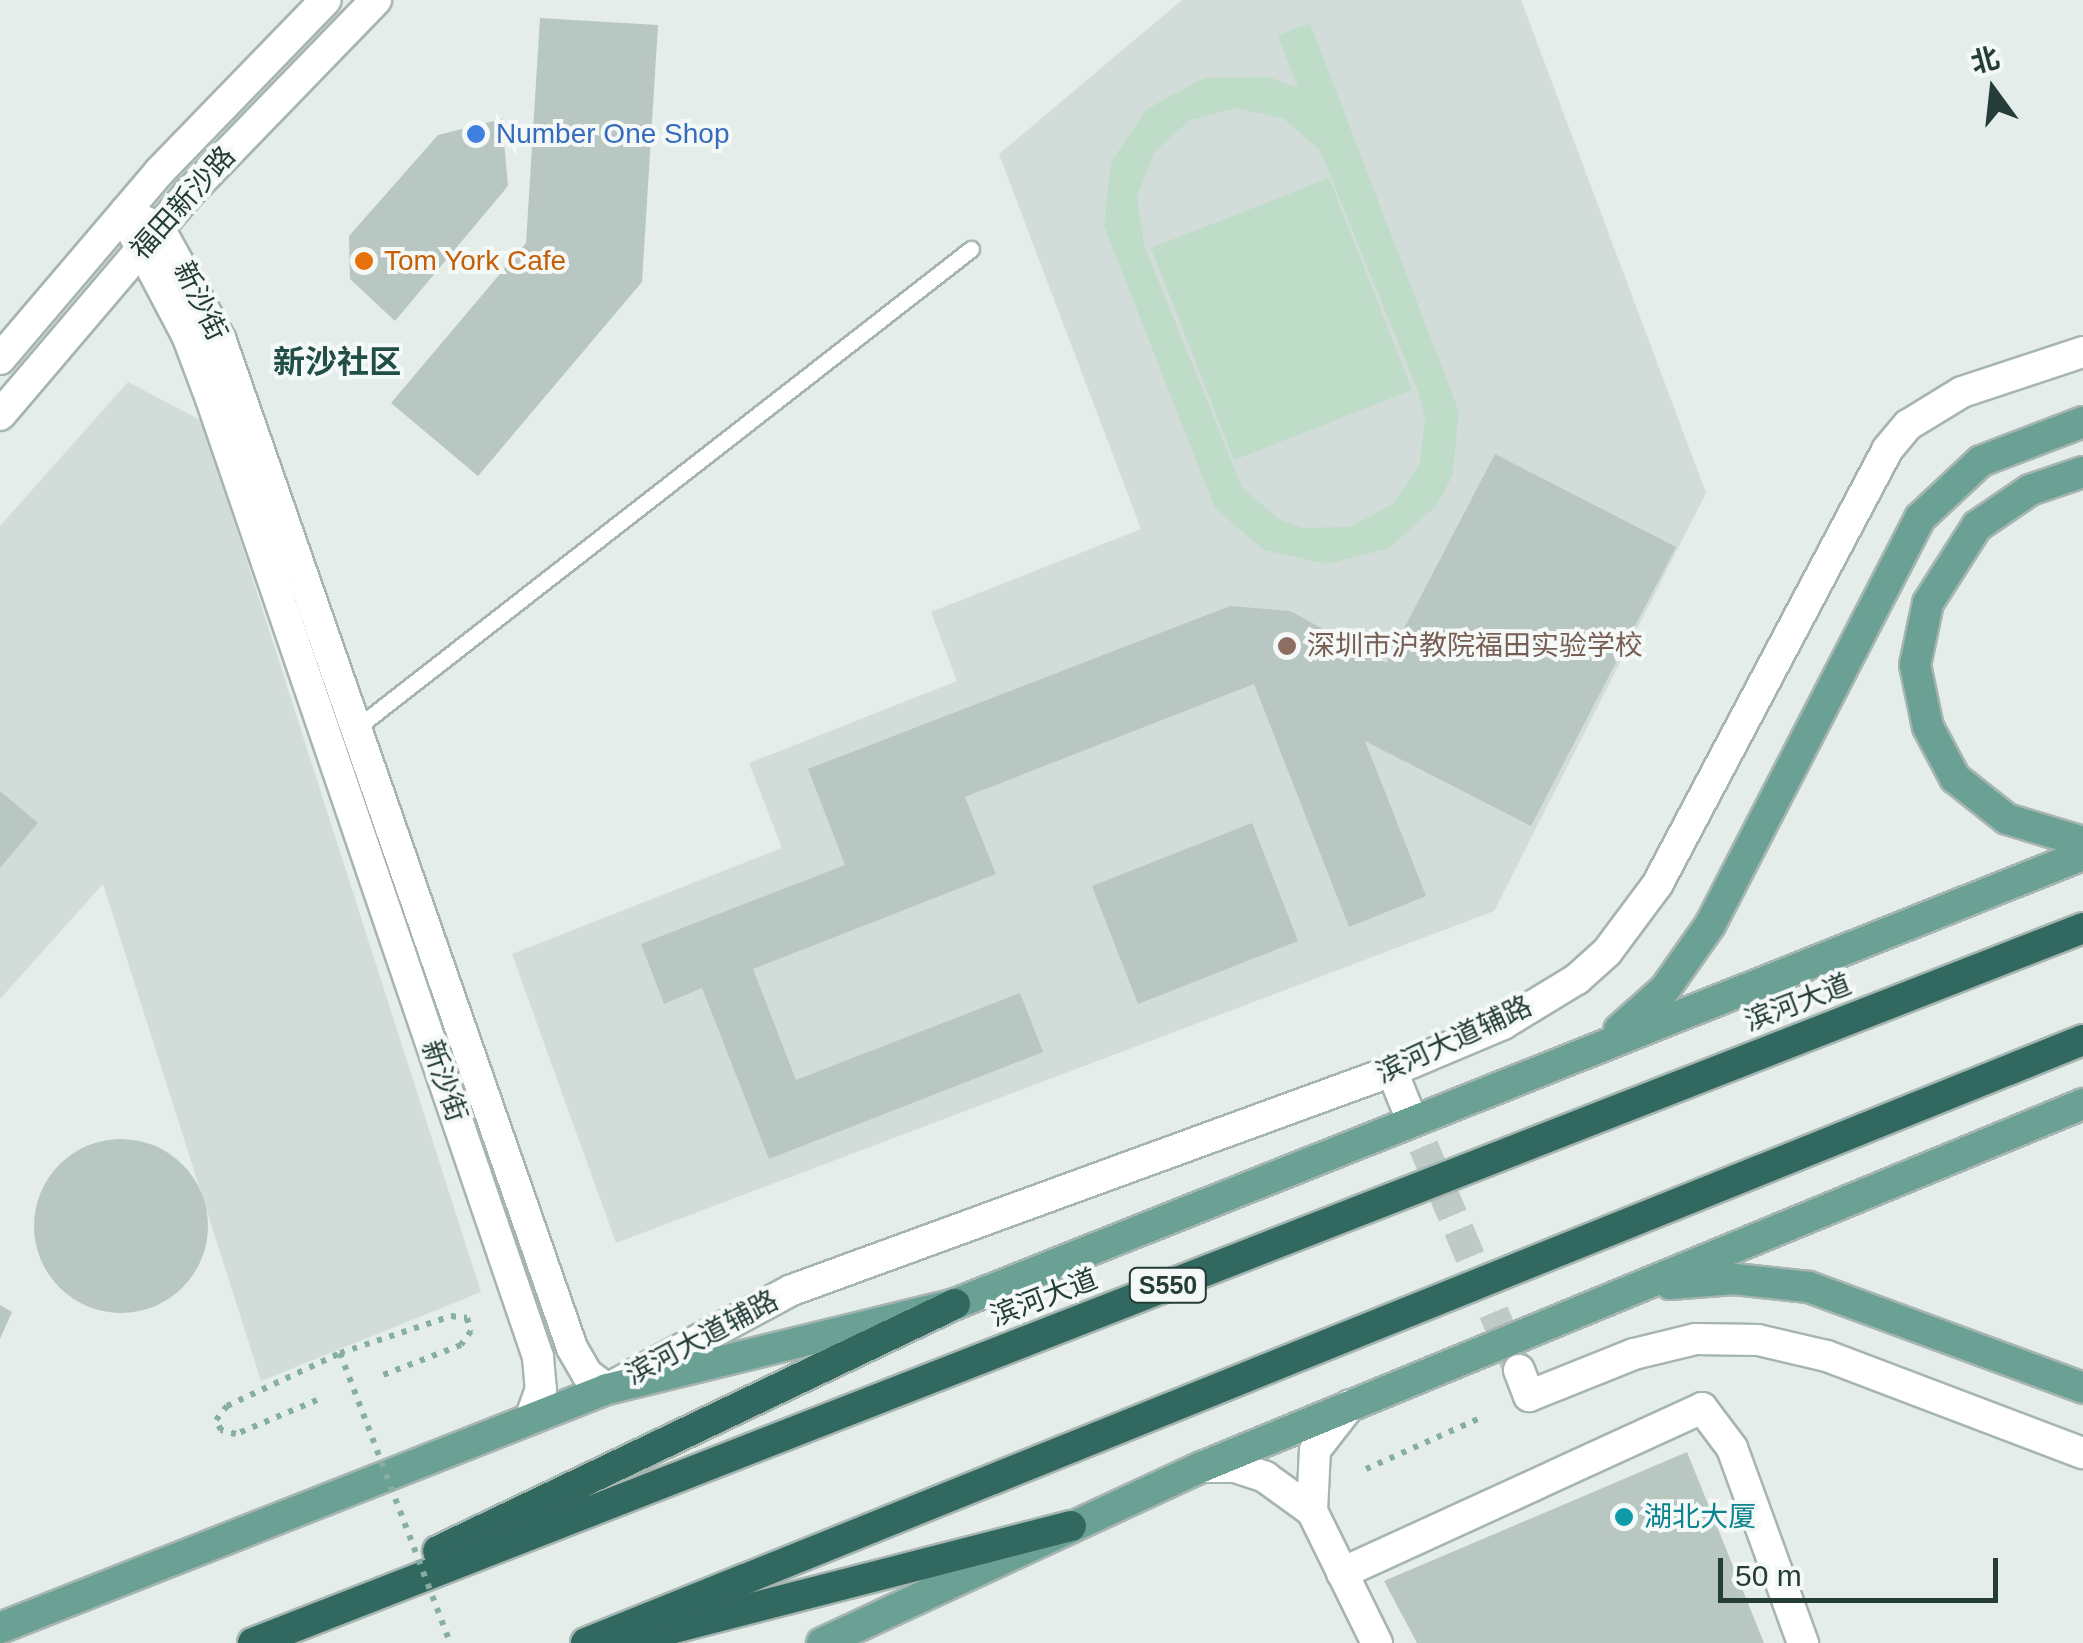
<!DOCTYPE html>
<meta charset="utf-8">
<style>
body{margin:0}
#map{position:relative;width:2083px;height:1643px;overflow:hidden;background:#e4ede9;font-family:Helvetica,"Noto Sans SC",sans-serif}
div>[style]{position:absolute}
.built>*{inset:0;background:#d2dcd8}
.green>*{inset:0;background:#bedcc8}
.building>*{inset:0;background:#b9c7c2}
.round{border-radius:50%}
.street-tunnel>*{height:30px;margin-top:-15px;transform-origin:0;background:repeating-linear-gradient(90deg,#becac6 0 30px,transparent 0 45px)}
.path>*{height:6px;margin-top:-3px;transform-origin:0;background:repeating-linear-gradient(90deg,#86aea4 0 5px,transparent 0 13px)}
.roads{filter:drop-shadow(2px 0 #a7b5b0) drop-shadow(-2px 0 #a7b5b0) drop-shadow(0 2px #a7b5b0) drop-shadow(0 -2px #a7b5b0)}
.lane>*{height:15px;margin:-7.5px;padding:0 7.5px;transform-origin:7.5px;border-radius:7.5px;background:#fff}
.street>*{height:30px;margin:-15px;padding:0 15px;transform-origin:15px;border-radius:15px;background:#fff}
.secondary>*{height:30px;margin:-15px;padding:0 15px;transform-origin:15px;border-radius:15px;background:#fff}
.primary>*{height:30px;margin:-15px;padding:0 15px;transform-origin:15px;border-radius:15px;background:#6ba095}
.highway>*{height:30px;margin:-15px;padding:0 15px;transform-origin:15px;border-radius:15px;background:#316860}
.path-bridge>*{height:6px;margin-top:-3px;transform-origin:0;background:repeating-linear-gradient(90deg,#86aea4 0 5px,transparent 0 13px)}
.dots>*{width:28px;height:28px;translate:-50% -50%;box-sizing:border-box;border:5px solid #f4f9f7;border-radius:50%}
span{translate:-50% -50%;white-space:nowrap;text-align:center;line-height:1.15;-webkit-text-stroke:8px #f4f9f7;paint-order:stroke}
.shield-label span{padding:2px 8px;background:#f4f9f7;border:2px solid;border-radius:8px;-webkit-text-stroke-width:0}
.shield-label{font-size:25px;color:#243d38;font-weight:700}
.shop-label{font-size:28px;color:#366cbe}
.left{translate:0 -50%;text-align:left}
.street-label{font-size:28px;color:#243d38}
.food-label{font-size:28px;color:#c56008}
.education-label{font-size:28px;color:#785e54}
.culture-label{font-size:28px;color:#0d838f}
.quarter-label{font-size:32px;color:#214e46;font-weight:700}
.north{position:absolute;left:1943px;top:40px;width:100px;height:100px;-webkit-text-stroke:8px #f4f9f7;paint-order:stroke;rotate:345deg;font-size:28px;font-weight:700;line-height:40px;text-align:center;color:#243d38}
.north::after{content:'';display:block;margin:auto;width:35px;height:45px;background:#243d38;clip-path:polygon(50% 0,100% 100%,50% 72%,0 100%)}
.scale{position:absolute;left:1718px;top:1558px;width:280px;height:45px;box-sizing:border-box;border:5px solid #243d38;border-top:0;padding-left:12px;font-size:30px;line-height:35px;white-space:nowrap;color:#243d38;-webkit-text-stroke:8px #f4f9f7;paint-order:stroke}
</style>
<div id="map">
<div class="built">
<i style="clip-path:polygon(1182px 0,1521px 0,1706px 493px,1494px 911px,616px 1243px,512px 954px,782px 848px,749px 763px,957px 681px,931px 612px,1141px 529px,999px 154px)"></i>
<i style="clip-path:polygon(128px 382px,202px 421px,481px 1292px,261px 1381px,103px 884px,0 999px,0 526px)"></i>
</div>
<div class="green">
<i style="clip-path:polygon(evenodd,1310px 23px,1459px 412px,1452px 476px,1437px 505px,1389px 548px,1327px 564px,1264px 550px,1215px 508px,1104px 226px,1111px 162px,1147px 109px,1204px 78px,1269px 77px,1298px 88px,1278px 35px,1310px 23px,1237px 108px,1284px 119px,1320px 150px,1419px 394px,1425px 417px,1420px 464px,1393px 504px,1350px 527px,1302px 528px,1279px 519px,1242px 488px,1144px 245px,1137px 197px,1154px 152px,1190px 120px,1237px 108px)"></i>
<i style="clip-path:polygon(1329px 178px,1412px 390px,1234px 460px,1151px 248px)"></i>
</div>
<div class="building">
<i style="clip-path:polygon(540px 18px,658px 25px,642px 282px,478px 476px,391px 403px,526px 243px)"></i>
<i style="clip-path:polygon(502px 119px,508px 186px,395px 321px,350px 279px,349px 236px,438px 135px)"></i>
<i style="clip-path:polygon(1495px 454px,1676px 547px,1531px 826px,1365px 741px,1426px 896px,1349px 927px,1254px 684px,965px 797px,996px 874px,753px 969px,796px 1080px,1020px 993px,1043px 1052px,769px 1159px,702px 988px,664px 1004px,641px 944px,845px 865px,808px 769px,1230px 606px,1290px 611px,1386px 663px)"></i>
<i style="clip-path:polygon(0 791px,38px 823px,0 868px)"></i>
<i style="clip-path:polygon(1252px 823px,1298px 941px,1138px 1004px,1092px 886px)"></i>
<i class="round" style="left:34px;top:1139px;width:174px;height:174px"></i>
<i style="clip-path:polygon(0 1305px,12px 1312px,0 1339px)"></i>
<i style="clip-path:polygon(1687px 1452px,1764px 1643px,1417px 1643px,1384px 1581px)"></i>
</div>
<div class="street-tunnel">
<i style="left:1406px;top:1105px;width:282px;rotate:67.1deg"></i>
</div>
<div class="path">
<i style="left:317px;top:1400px;width:88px;rotate:157.2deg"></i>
<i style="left:236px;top:1434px;width:16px;rotate:-165deg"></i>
<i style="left:221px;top:1430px;width:11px;rotate:-117deg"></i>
<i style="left:216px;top:1420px;width:18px;rotate:-52deg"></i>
<i style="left:227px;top:1406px;width:125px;rotate:-25.1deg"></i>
<i style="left:340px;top:1353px;width:117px;rotate:-18.4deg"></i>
<i style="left:451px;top:1316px;width:16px;rotate:7deg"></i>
<i style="left:467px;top:1318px;width:14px;rotate:73deg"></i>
<i style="left:471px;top:1331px;width:17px;rotate:126deg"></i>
<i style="left:461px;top:1345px;width:84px;rotate:159deg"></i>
<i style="left:1366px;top:1469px;width:127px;rotate:-24.1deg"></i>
</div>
<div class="roads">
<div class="lane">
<i style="left:355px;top:729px;width:781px;rotate:-37.93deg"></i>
</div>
<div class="street">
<i style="left:125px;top:212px;width:38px;rotate:25deg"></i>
<i style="left:159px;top:228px;width:129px;rotate:61.2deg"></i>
<i style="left:221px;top:341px;width:1066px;rotate:70.78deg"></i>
<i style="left:572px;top:1348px;width:30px;rotate:60deg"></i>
<i style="left:587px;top:1374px;width:25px;rotate:37deg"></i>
<i style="left:607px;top:1389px;width:210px;rotate:-28.2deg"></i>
<i style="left:792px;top:1290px;width:639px;rotate:-20.05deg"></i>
<i style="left:1392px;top:1071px;width:121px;rotate:-22.9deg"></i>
<i style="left:1503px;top:1024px;width:87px;rotate:-31.3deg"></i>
<i style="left:1577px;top:979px;width:40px;rotate:-42deg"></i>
<i style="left:1607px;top:952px;width:84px;rotate:-53.3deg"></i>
<i style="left:1657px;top:885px;width:492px;rotate:-62.1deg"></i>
<i style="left:1887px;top:450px;width:33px;rotate:-50deg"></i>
<i style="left:1908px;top:425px;width:63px;rotate:-31.4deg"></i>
<i style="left:1962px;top:392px;width:127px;rotate:-18.3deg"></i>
<i style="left:131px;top:229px;width:120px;rotate:62.2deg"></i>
<i style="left:187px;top:335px;width:68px;rotate:69.4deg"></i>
<i style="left:211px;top:399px;width:1012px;rotate:71.15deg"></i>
<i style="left:538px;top:1357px;width:32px;rotate:85deg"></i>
<i style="left:541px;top:1389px;width:32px;rotate:110deg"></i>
<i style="left:1392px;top:1071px;width:37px;rotate:68deg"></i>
<i style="left:1519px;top:1370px;width:28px;rotate:69deg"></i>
<i style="left:1529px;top:1396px;width:113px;rotate:-21.8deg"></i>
<i style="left:1634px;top:1354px;width:64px;rotate:-13.6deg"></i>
<i style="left:1696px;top:1339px;width:62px;rotate:0.9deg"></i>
<i style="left:1758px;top:1340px;width:71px;rotate:13.1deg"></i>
<i style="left:1827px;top:1356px;width:274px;rotate:20.8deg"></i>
<i style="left:1202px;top:1467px;width:33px"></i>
<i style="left:1235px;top:1467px;width:32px;rotate:18deg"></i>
<i style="left:1265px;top:1477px;width:58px;rotate:35.9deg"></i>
<i style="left:1312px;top:1511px;width:147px;rotate:63.8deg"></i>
<i style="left:1312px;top:1511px;width:61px;rotate:-87.2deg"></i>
<i style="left:1315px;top:1450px;width:57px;rotate:-52.1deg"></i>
<i style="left:1342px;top:1573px;width:396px;rotate:-24.6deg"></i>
<i style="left:1702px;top:1408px;width:50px;rotate:53.1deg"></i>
<i style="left:1732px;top:1448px;width:208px;rotate:70deg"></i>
</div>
<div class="secondary">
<i style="left:0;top:359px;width:247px;rotate:-49.6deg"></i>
<i style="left:160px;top:171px;width:238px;rotate:-45.9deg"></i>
<i style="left:0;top:415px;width:292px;rotate:-49.6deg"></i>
<i style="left:189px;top:193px;width:269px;rotate:-45.9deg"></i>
</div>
<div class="primary">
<i style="left:2083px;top:472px;width:56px;rotate:161.2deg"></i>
<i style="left:2030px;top:490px;width:64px;rotate:145.8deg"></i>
<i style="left:1977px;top:526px;width:91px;rotate:122.5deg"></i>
<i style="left:1928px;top:603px;width:63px;rotate:101.8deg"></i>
<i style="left:1915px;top:665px;width:63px;rotate:78.2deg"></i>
<i style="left:1928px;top:727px;width:58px;rotate:62.1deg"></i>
<i style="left:1955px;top:778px;width:66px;rotate:38.3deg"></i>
<i style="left:2007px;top:819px;width:79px;rotate:16.8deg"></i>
<i style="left:1619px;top:1030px;width:62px;rotate:-41.7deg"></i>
<i style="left:1665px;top:989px;width:78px;rotate:-54.9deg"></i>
<i style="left:1710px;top:925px;width:458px;rotate:-62.7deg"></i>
<i style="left:1920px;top:518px;width:83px;rotate:-43.1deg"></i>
<i style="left:1981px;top:461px;width:109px;rotate:-20.9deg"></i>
<i style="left:1670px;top:1284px;width:64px;rotate:-4.5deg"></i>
<i style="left:1734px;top:1279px;width:75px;rotate:6.1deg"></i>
<i style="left:1809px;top:1287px;width:292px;rotate:20.2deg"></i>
<i style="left:0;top:1628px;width:652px;rotate:-21.49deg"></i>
<i style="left:607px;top:1389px;width:358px;rotate:-13.7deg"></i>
<i style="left:955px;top:1304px;width:1214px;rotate:-21.71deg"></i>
<i style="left:822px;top:1643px;width:419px;rotate:-24.9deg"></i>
<i style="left:1202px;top:1467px;width:953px;rotate:-22.39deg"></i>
</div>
<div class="highway">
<i style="left:438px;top:1551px;width:573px;rotate:-25.54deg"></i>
<i style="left:635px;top:1638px;width:450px;rotate:-14.4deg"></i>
<i style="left:253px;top:1643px;width:1965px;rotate:-21.34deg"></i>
<i style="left:586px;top:1643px;width:1614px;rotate:-21.94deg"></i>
</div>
</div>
<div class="path-bridge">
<i style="left:340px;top:1353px;width:310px;rotate:69.2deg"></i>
</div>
<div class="dots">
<i style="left:476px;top:134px;background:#3f7fe0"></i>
<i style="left:364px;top:261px;background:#e8710a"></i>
<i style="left:1287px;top:646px;background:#8d6e63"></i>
<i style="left:1624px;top:1517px;background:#0f9aa8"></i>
</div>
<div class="shield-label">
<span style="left:1168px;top:1285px">S550</span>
</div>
<div class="shop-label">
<span class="left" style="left:496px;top:134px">Number One Shop</span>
</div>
<div class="street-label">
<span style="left:183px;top:203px;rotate:-48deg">福田新沙路</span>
<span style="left:200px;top:301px;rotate:64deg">新沙街</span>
<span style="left:1798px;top:1003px;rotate:-21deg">滨河大道</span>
<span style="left:1454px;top:1040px;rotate:-25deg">滨河大道辅路</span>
<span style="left:444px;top:1081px;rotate:71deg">新沙街</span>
<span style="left:1044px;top:1298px;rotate:-21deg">滨河大道</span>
<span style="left:702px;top:1338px;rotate:-28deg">滨河大道辅路</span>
</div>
<div class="food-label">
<span class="left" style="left:384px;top:261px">Tom York Cafe</span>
</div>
<div class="education-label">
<span class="left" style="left:1307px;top:646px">深圳市沪教院福田实验学校</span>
</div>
<div class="culture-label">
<span class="left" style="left:1644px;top:1517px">湖北大厦</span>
</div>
<div class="quarter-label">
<span style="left:337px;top:362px">新沙社区</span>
</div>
<div class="north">北</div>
<div class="scale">50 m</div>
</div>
